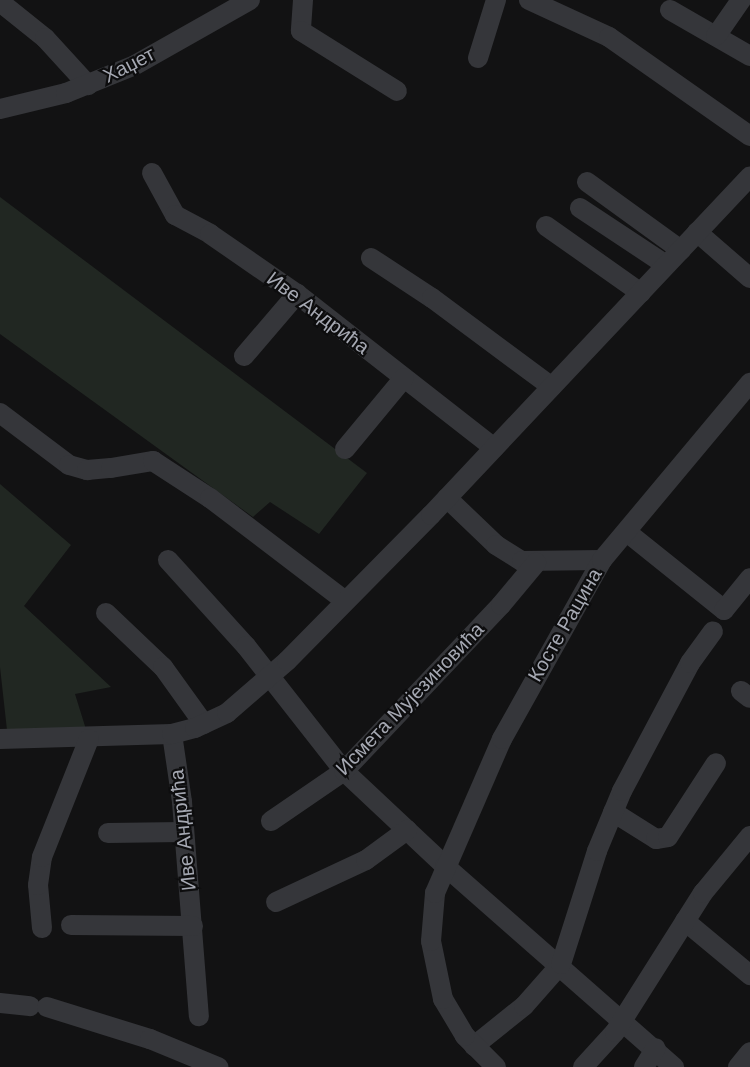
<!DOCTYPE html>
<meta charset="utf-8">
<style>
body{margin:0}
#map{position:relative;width:750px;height:1067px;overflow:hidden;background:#121213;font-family:Arial,sans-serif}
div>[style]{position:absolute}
.green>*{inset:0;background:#212722}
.minor>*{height:20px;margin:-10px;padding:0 10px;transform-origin:10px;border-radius:10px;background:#35363a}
span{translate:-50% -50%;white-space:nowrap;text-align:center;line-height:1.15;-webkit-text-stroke:4.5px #0d0d0e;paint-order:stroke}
.street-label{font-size:20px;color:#a5a8b2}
</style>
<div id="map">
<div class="green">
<i style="clip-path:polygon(0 197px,367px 473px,319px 534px,270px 502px,253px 517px,0 334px)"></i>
<i style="clip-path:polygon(0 484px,71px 545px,24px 606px,111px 687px,75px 694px,89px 739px,8px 739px,0 667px)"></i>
</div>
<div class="minor">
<i style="left:303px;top:0;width:31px;rotate:94deg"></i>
<i style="left:301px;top:31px;width:113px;rotate:32deg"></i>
<i style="left:529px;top:0;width:88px;rotate:24.8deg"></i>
<i style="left:609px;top:37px;width:172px;rotate:35.1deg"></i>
<i style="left:0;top:2px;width:58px;rotate:38.7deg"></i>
<i style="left:45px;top:38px;width:64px;rotate:47.5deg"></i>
<i style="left:670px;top:10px;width:92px;rotate:29.9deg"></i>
<i style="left:716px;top:36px;width:44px;rotate:-55.2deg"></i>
<i style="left:478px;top:58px;width:61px;rotate:-72.8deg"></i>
<i style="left:0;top:109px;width:68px;rotate:-13.6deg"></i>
<i style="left:66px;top:93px;width:74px;rotate:-22.1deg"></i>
<i style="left:135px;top:65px;width:132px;rotate:-29.5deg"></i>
<i style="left:152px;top:173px;width:48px;rotate:61.3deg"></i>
<i style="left:175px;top:215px;width:40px;rotate:28deg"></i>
<i style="left:210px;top:234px;width:106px;rotate:34.6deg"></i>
<i style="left:297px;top:294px;width:250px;rotate:38deg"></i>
<i style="left:587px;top:182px;width:116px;rotate:35.9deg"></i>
<i style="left:580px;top:208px;width:103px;rotate:33.5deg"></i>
<i style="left:546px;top:226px;width:116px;rotate:35.2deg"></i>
<i style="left:697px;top:232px;width:70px;rotate:41deg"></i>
<i style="left:371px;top:258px;width:73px;rotate:33.3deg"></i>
<i style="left:432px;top:298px;width:149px;rotate:36.6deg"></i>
<i style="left:244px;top:356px;width:82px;rotate:-49.5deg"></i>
<i style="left:0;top:413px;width:86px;rotate:37deg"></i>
<i style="left:69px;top:465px;width:19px;rotate:16deg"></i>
<i style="left:87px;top:470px;width:24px;rotate:-5deg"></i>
<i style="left:111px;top:468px;width:43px;rotate:-9.5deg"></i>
<i style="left:153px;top:461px;width:68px;rotate:33deg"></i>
<i style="left:210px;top:498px;width:168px;rotate:37.3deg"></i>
<i style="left:345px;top:449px;width:92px;rotate:-50.3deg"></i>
<i style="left:447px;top:498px;width:68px;rotate:43.8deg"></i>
<i style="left:496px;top:545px;width:31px;rotate:32deg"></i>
<i style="left:522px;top:561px;width:80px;rotate:-0.7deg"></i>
<i style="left:628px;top:533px;width:123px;rotate:38.7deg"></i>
<i style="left:724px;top:610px;width:41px;rotate:-50.9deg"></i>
<i style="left:168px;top:560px;width:116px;rotate:47.8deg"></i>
<i style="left:246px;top:646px;width:159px;rotate:51.9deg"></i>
<i style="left:344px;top:771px;width:139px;rotate:43.2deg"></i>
<i style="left:445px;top:866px;width:305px;rotate:41.3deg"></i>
<i style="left:106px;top:613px;width:79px;rotate:43.5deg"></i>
<i style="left:163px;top:667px;width:70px;rotate:54.3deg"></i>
<i style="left:741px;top:691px;width:11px;rotate:38deg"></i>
<i style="left:172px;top:734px;width:69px;rotate:81.6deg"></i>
<i style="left:182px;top:802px;width:215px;rotate:85.5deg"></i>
<i style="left:0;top:739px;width:172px;rotate:-1.7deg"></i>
<i style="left:172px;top:734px;width:24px;rotate:-15deg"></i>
<i style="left:195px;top:728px;width:35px;rotate:-25deg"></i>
<i style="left:227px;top:713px;width:79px;rotate:-40.9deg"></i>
<i style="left:287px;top:661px;width:205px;rotate:-45.4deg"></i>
<i style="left:431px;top:515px;width:465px;rotate:-46.7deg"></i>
<i style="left:613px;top:812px;width:51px;rotate:32.1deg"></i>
<i style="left:656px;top:839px;width:12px;rotate:-9deg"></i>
<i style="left:668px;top:837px;width:88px;rotate:-57deg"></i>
<i style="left:271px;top:821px;width:88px;rotate:-34.4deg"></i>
<i style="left:344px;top:771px;width:228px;rotate:-46.6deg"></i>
<i style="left:501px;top:605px;width:55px;rotate:-50.2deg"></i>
<i style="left:108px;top:833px;width:74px;rotate:-0.8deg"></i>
<i style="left:276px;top:902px;width:99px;rotate:-25deg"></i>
<i style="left:366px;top:860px;width:51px;rotate:-36.2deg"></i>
<i style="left:685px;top:921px;width:85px;rotate:39.7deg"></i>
<i style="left:71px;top:925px;width:122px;rotate:0.5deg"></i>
<i style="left:42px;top:928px;width:43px;rotate:-95.3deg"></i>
<i style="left:38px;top:885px;width:28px;rotate:-82deg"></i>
<i style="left:42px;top:857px;width:127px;rotate:-68.3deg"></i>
<i style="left:0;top:1003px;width:30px;rotate:6deg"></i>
<i style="left:47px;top:1007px;width:108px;rotate:17.3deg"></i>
<i style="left:150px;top:1039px;width:74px;rotate:22.4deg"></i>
<i style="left:474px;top:1046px;width:64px;rotate:-38.7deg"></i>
<i style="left:524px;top:1006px;width:56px;rotate:-48.6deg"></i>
<i style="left:561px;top:964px;width:119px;rotate:-72.3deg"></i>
<i style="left:597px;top:851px;width:65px;rotate:-67.4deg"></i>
<i style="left:622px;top:791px;width:145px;rotate:-62deg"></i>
<i style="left:690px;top:663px;width:39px;rotate:-54deg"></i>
<i style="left:496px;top:1067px;width:44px;rotate:-135deg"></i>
<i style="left:465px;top:1036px;width:43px;rotate:-120.7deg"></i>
<i style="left:443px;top:999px;width:59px;rotate:-101.7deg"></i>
<i style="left:431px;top:941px;width:48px;rotate:-85.2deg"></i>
<i style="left:435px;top:893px;width:168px;rotate:-66.5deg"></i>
<i style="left:502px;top:739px;width:205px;rotate:-60.8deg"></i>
<i style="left:602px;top:560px;width:231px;rotate:-50.1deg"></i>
<i style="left:583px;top:1067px;width:47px;rotate:-47.6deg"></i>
<i style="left:615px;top:1032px;width:165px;rotate:-57.7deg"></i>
<i style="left:703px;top:893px;width:74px;rotate:-50.5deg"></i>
<i style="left:644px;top:1067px;width:22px;rotate:-58deg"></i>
<i style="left:738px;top:1067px;width:19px;rotate:-51deg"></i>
</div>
<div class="street-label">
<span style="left:129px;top:65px;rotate:-27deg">Хаџет</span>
<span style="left:318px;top:313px;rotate:37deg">Иве Андрића</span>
<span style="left:565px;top:625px;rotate:-60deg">Косте Рацина</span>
<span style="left:410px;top:699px;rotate:-46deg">Исмета Мујезиновића</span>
<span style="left:183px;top:830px;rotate:-96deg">Иве Андрића</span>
</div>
</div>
